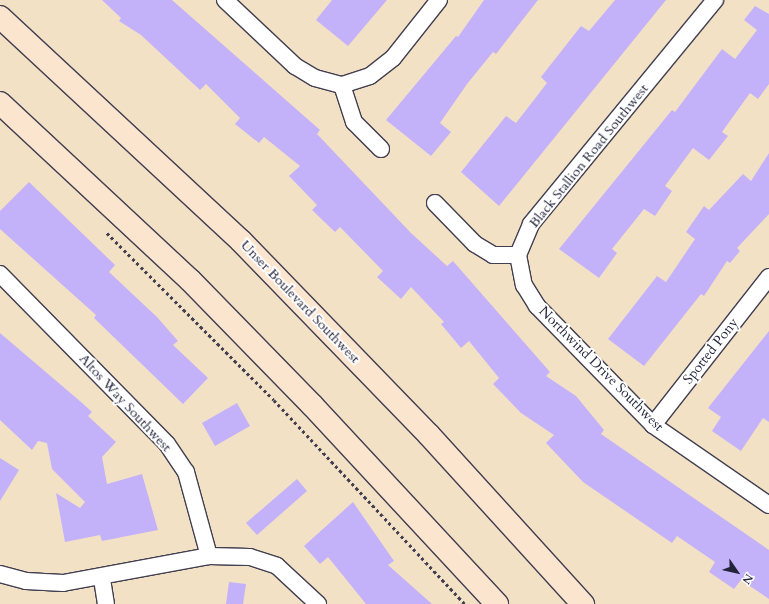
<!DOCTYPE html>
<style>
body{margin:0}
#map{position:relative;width:769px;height:604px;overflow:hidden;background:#f3e1c6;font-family:Cardo,serif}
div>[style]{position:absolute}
.building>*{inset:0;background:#c3b2f9}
.path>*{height:2.5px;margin-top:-1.25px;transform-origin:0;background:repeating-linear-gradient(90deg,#413f50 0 3px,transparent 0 6px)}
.roads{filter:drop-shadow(1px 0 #413f50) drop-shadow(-1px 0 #413f50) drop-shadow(0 1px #413f50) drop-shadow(0 -1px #413f50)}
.street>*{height:16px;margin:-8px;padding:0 8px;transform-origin:8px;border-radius:8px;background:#fff}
.secondary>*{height:22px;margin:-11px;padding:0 11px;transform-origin:11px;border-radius:11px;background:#fbe5cf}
span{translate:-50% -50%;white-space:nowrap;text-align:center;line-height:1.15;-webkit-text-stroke:4px #fff;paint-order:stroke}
.street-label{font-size:14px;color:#22223b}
.north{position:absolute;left:717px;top:552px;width:40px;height:40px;-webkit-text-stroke:3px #fff;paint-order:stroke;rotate:124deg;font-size:11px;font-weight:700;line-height:16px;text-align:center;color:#22223b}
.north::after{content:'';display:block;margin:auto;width:14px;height:18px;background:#22223b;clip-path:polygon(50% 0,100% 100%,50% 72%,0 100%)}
</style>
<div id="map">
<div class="building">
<i style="clip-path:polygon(102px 0,172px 0,320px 130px,317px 134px,411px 233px,447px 266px,453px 261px,550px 372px,546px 376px,576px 396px,604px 430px,601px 434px,769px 550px,769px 599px,741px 580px,734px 589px,709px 572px,715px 562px,677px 536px,672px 543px,583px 482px,546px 443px,554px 435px,521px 413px,493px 384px,499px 378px,469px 341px,461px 348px,441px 324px,444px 322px,411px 287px,401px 299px,377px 277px,383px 271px,340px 227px,335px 232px,312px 210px,317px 205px,289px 176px,300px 166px,264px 137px,259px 143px,235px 124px,240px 118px,206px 84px,200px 90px,141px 35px,119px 21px,121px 18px)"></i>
<i style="clip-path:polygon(332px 0,387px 0,348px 46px,316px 20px)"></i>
<i style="clip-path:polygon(484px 0,538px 0,496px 54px,493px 52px,467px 84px,440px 123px,451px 132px,431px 156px,386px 120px,456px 36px,458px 37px)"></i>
<i style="clip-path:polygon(615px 0,666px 0,499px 206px,461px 172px,506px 116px,516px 123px,547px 83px,541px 77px,581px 26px,589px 31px)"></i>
<i style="clip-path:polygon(755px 6px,769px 14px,769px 84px,758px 99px,750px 93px,722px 132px,728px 136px,709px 160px,693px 148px,665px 186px,672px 191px,655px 216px,644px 209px,612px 249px,617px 253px,599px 278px,559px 249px,672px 110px,675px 112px,722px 49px,735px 59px,757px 30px,744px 20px)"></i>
<i style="clip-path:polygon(769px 153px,769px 214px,737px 248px,740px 251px,730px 263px,727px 261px,704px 296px,701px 294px,644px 366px,608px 339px,657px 276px,666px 282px,695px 239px,686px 232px,704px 206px,709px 210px,743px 174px,751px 181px)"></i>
<i style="clip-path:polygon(29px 182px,115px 265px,109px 272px,157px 317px,178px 341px,173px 345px,208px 378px,183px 404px,94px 318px,96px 315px,0 229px,0 211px)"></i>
<i style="clip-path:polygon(769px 331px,769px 422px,763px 418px,741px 451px,712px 431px,721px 417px,708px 408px)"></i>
<i style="clip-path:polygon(0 333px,81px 402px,92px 412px,88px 416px,116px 442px,102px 457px,107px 484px,142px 474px,158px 530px,102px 541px,100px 535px,65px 542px,56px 493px,80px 508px,85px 502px,52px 469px,47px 443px,38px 441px,32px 450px,0 420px)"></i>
<i style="clip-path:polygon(237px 403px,250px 426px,215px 446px,202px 423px)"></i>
<i style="clip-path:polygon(0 458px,19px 470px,0 501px)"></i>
<i style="clip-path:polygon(297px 479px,307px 491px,257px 535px,246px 523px)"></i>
<i style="clip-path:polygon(353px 502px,394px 561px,388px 565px,432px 604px,366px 604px,328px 557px,320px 564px,304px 546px)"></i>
<i style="clip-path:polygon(229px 582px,246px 584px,243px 604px,226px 604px)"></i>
</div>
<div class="path">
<i style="left:107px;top:233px;width:236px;rotate:45deg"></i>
<i style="left:274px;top:400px;width:279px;rotate:46.9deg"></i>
</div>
<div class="roads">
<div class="street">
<i style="left:225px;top:0;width:96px;rotate:43.3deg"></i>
<i style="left:295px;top:66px;width:23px;rotate:31deg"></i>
<i style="left:315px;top:78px;width:28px;rotate:15deg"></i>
<i style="left:381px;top:149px;width:38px;rotate:-135deg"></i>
<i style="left:354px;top:122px;width:39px;rotate:-108deg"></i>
<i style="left:342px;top:85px;width:29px;rotate:-18deg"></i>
<i style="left:370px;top:76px;width:29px;rotate:-38deg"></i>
<i style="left:393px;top:58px;width:74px;rotate:-51.6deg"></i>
<i style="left:435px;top:203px;width:57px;rotate:45.7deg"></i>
<i style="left:475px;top:244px;width:21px;rotate:31deg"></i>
<i style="left:493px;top:255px;width:25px"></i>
<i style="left:518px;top:255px;width:34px;rotate:-67deg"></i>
<i style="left:531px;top:224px;width:290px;rotate:-50.6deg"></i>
<i style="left:518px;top:255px;width:31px;rotate:79deg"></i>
<i style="left:524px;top:285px;width:25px;rotate:58deg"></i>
<i style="left:537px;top:306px;width:166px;rotate:45.7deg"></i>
<i style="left:653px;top:425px;width:141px;rotate:34.6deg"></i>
<i style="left:0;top:274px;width:238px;rotate:45.5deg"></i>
<i style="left:167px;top:444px;width:34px;rotate:56deg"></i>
<i style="left:186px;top:472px;width:87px;rotate:74.7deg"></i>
<i style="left:653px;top:425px;width:188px;rotate:-51.9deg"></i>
<i style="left:0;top:574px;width:27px;rotate:15deg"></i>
<i style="left:26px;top:581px;width:37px;rotate:3deg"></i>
<i style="left:63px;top:583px;width:148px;rotate:-10.5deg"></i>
<i style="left:209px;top:556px;width:41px;rotate:1.4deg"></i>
<i style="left:250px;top:557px;width:28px;rotate:18deg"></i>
<i style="left:277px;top:566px;width:56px;rotate:42.8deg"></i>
<i style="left:102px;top:579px;width:25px;rotate:81deg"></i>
</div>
<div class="secondary">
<i style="left:0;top:17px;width:329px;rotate:42.9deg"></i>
<i style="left:241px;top:241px;width:270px;rotate:45.9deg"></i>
<i style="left:429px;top:435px;width:229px;rotate:47.7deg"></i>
<i style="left:0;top:103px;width:260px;rotate:43deg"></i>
<i style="left:190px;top:280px;width:175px;rotate:45.7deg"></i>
<i style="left:312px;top:405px;width:272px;rotate:47.1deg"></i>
</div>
</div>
<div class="street-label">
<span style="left:589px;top:156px;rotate:-51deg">Black Stallion Road Southwest</span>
<span style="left:300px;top:302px;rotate:46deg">Unser Boulevard Southwest</span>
<span style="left:711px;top:351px;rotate:-52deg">Spotted Pony</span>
<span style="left:601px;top:369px;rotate:45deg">Northwind Drive Southwest</span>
<span style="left:125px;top:403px;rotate:47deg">Altos Way Southwest</span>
</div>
<div class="north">N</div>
</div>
